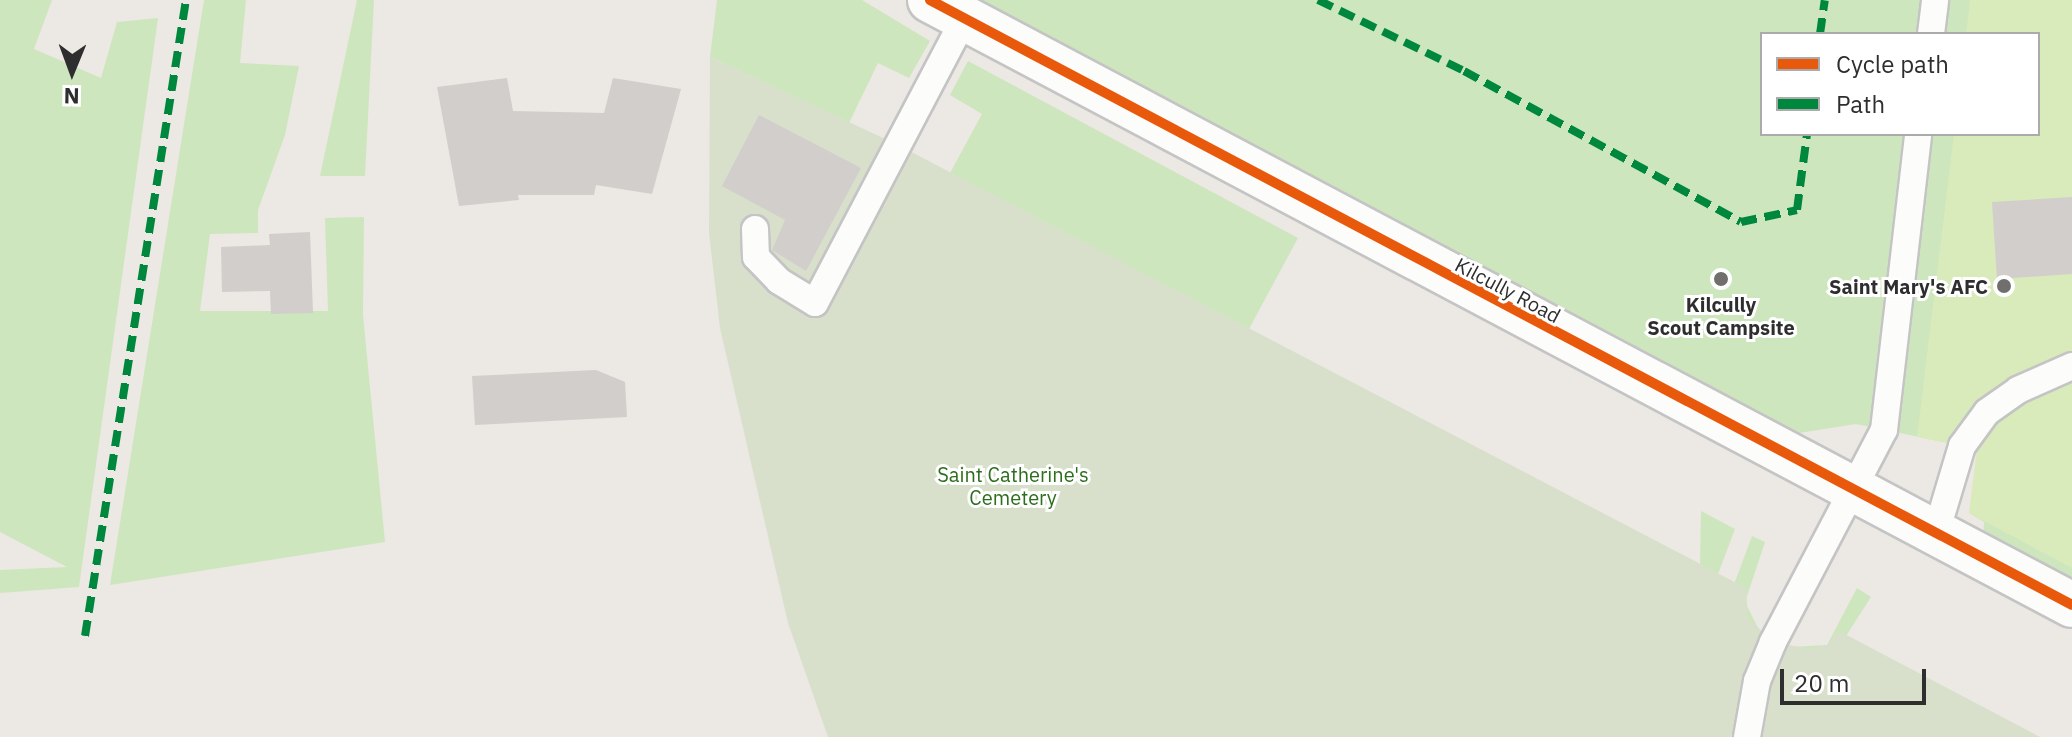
<!DOCTYPE html>
<style>
body{margin:0}
#map{position:relative;width:2072px;height:737px;overflow:hidden;background:#ece8e4;font-family:"IBM Plex Sans",sans-serif}
div>[style]{position:absolute}
.green>*{inset:0;background:#cee6be}
.cemetery>*{inset:0;background:#d8e0cc}
.pitch>*{inset:0;background:#d9eabb}
.building>*{inset:0;background:#d1cecb}
.roads{filter:drop-shadow(2px 0 #c5c4c5) drop-shadow(-2px 0 #c5c4c5) drop-shadow(0 2px #c5c4c5) drop-shadow(0 -2px #c5c4c5)}
.lane>*{height:26px;margin:-13px;padding:0 13px;transform-origin:13px;border-radius:13px;background:#fcfcfb}
.street>*{height:44px;margin:-22px;padding:0 22px;transform-origin:22px;border-radius:22px;background:#fcfcfb}
.quiet>*{height:8px;margin-top:-4px;transform-origin:0;background:repeating-linear-gradient(90deg,#00873e 0 16px,transparent 0 24px)}
.cycleway>*{height:10px;margin:-5px;padding:0 5px;transform-origin:5px;border-radius:5px;background:#e8590c}
.dots>*{width:22px;height:22px;translate:-50% -50%;box-sizing:border-box;border:4px solid #fff;border-radius:50%}
span{translate:-50% -50%;white-space:nowrap;text-align:center;line-height:1.15;-webkit-text-stroke:6px #fff;paint-order:stroke}
.poi-label{font-size:20px;color:#2e2e2e;font-weight:700}
.right{translate:-100% -50%;text-align:right}
.street-label{font-size:20px;color:#2e2e2e}
.park-label{font-size:20px;color:#2c6e1b}
.legend{position:absolute;left:1760px;top:32px;width:280px;height:104px;box-sizing:border-box;background:#fff;border:2px solid #ababab;margin:0;padding:10px 14px;list-style:none;font-size:24px;color:#2e2e2e}
.legend li{display:flex;align-items:center;gap:16px;height:40px}
.legend b{width:40px;border:2px solid #ababab}
.north{position:absolute;left:32px;top:32px;width:80px;height:80px;-webkit-text-stroke:6px #fff;paint-order:stroke;rotate:181deg;font-size:22px;font-weight:700;line-height:32px;text-align:center;color:#2e2e2e}
.north::after{content:'';display:block;margin:auto;width:28px;height:36px;background:#2e2e2e;clip-path:polygon(50% 0,100% 100%,50% 72%,0 100%)}
.scale{position:absolute;left:1780px;top:669px;width:146px;height:36px;box-sizing:border-box;border:4px solid #2e2e2e;border-top:0;padding-left:10px;font-size:24px;line-height:28px;white-space:nowrap;color:#2e2e2e;-webkit-text-stroke:6px #fff;paint-order:stroke}
</style>
<div id="map">
<div class="green">
<i style="clip-path:polygon(0 0,52px 0,34px 49px,101px 78px,117px 22px,158px 18px,79px 587px,0 593px,0 570px,67px 567px,0 532px)"></i>
<i style="clip-path:polygon(204px 0,246px 0,240px 63px,299px 66px,285px 135px,258px 210px,258px 233px,210px 234px,200px 311px,328px 311px,325px 218px,364px 217px,363px 315px,385px 542px,110px 585px)"></i>
<i style="clip-path:polygon(357px 0,374px 0,365px 176px,320px 176px)"></i>
<i style="clip-path:polygon(717px 0,862px 0,930px 41px,909px 78px,878px 63px,849px 123px,710px 57px)"></i>
<i style="clip-path:polygon(evenodd,972px 0,2072px 0,2050px 173px,1948px 443px,1856px 424px,1799px 433px,972px 0,1762px 34px,2038px 34px,2038px 134px,1762px 134px,1762px 34px)"></i>
<i style="clip-path:polygon(968px 61px,1298px 238px,1249px 329px,1700px 564px,1701px 511px,1735px 529px,1712px 590px,950px 173px,982px 114px,950px 95px)"></i>
<i style="clip-path:polygon(1969px 513px,2072px 536px,2072px 584px,1983px 540px,1984px 522px)"></i>
<i style="clip-path:polygon(1752px 536px,1765px 542px,1745px 602px,1762px 636px,1724px 611px)"></i>
<i style="clip-path:polygon(1857px 588px,1871px 597px,1832px 658px,1790px 647px,1827px 645px)"></i>
</div>
<div class="cemetery">
<i style="clip-path:polygon(710px 57px,900px 146px,1746px 588px,1748px 618px,1773px 642px,1810px 649px,1827px 645px,1839px 631px,2040px 737px,828px 737px,788px 623px,720px 328px,709px 233px)"></i>
</div>
<div class="pitch">
<i style="clip-path:polygon(1970px 0,2072px 0,2072px 568px,1969px 513px,1977px 449px,1917px 437px,1954px 134px,2038px 134px,2038px 34px,1966px 34px)"></i>
</div>
<div class="building">
<i style="clip-path:polygon(507px 78px,513px 111px,604px 113px,613px 78px,681px 89px,652px 194px,596px 185px,594px 195px,518px 195px,519px 200px,459px 206px,437px 87px)"></i>
<i style="clip-path:polygon(759px 115px,861px 168px,806px 271px,772px 250px,785px 220px,722px 186px)"></i>
<i style="clip-path:polygon(2072px 197px,2072px 274px,1997px 279px,1992px 202px)"></i>
<i style="clip-path:polygon(310px 232px,313px 313px,271px 314px,270px 291px,222px 292px,221px 247px,270px 245px,269px 234px)"></i>
<i style="clip-path:polygon(596px 370px,625px 382px,627px 417px,475px 425px,472px 376px)"></i>
</div>
<div class="roads">
<div class="lane">
<i style="left:1931px;top:34px;width:34px;rotate:-83deg"></i>
<i style="left:755px;top:229px;width:28px;rotate:88deg"></i>
<i style="left:756px;top:257px;width:33px;rotate:46deg"></i>
<i style="left:779px;top:281px;width:42px;rotate:31.4deg"></i>
<i style="left:815px;top:303px;width:321px;rotate:-62.3deg"></i>
<i style="left:1935px;top:536px;width:94px;rotate:-73.3deg"></i>
<i style="left:1962px;top:446px;width:42px;rotate:-53.7deg"></i>
<i style="left:1987px;top:412px;width:38px;rotate:-35deg"></i>
<i style="left:2018px;top:390px;width:59px;rotate:-24deg"></i>
<i style="left:1747px;top:737px;width:57px;rotate:-79.9deg"></i>
<i style="left:1757px;top:681px;width:42px;rotate:-67.7deg"></i>
<i style="left:1773px;top:642px;width:239px;rotate:-62.4deg"></i>
<i style="left:1884px;top:430px;width:298px;rotate:-83.4deg"></i>
</div>
<div class="street">
<i style="left:930px;top:0;width:1292px;rotate:27.91deg"></i>
</div>
</div>
<div class="quiet">
<i style="left:1318px;top:0;width:162px;rotate:25.9deg"></i>
<i style="left:1464px;top:71px;width:315px;rotate:28.6deg"></i>
<i style="left:1741px;top:222px;width:57px;rotate:-12.1deg"></i>
<i style="left:1797px;top:210px;width:77px;rotate:-82.5deg"></i>
<i style="left:1820px;top:34px;width:34px;rotate:-82deg"></i>
<i style="left:85px;top:636px;width:644px;rotate:-80.98deg"></i>
</div>
<div class="cycleway">
<i style="left:930px;top:0;width:1292px;rotate:27.91deg"></i>
</div>
<div class="dots">
<i style="left:1721px;top:279px;background:#706f6e"></i>
<i style="left:2004px;top:286px;background:#706f6e"></i>
</div>
<div class="poi-label">
<span class="right" style="left:1988px;top:286px">Saint Mary's AFC</span>
<span style="left:1721px;top:316px">Kilcully<br>Scout Campsite</span>
</div>
<div class="street-label">
<span style="left:1508px;top:290px;rotate:28deg">Kilcully Road</span>
</div>
<div class="park-label">
<span style="left:1013px;top:486px">Saint Catherine's<br>Cemetery</span>
</div>
<ul class="legend">
<li><b style="height:10px;background:#e8590c"></b>Cycle path</li>
<li><b style="height:10px;background:#00873e"></b>Path</li>
</ul>
<div class="north">N</div>
<div class="scale">20 m</div>
</div>
